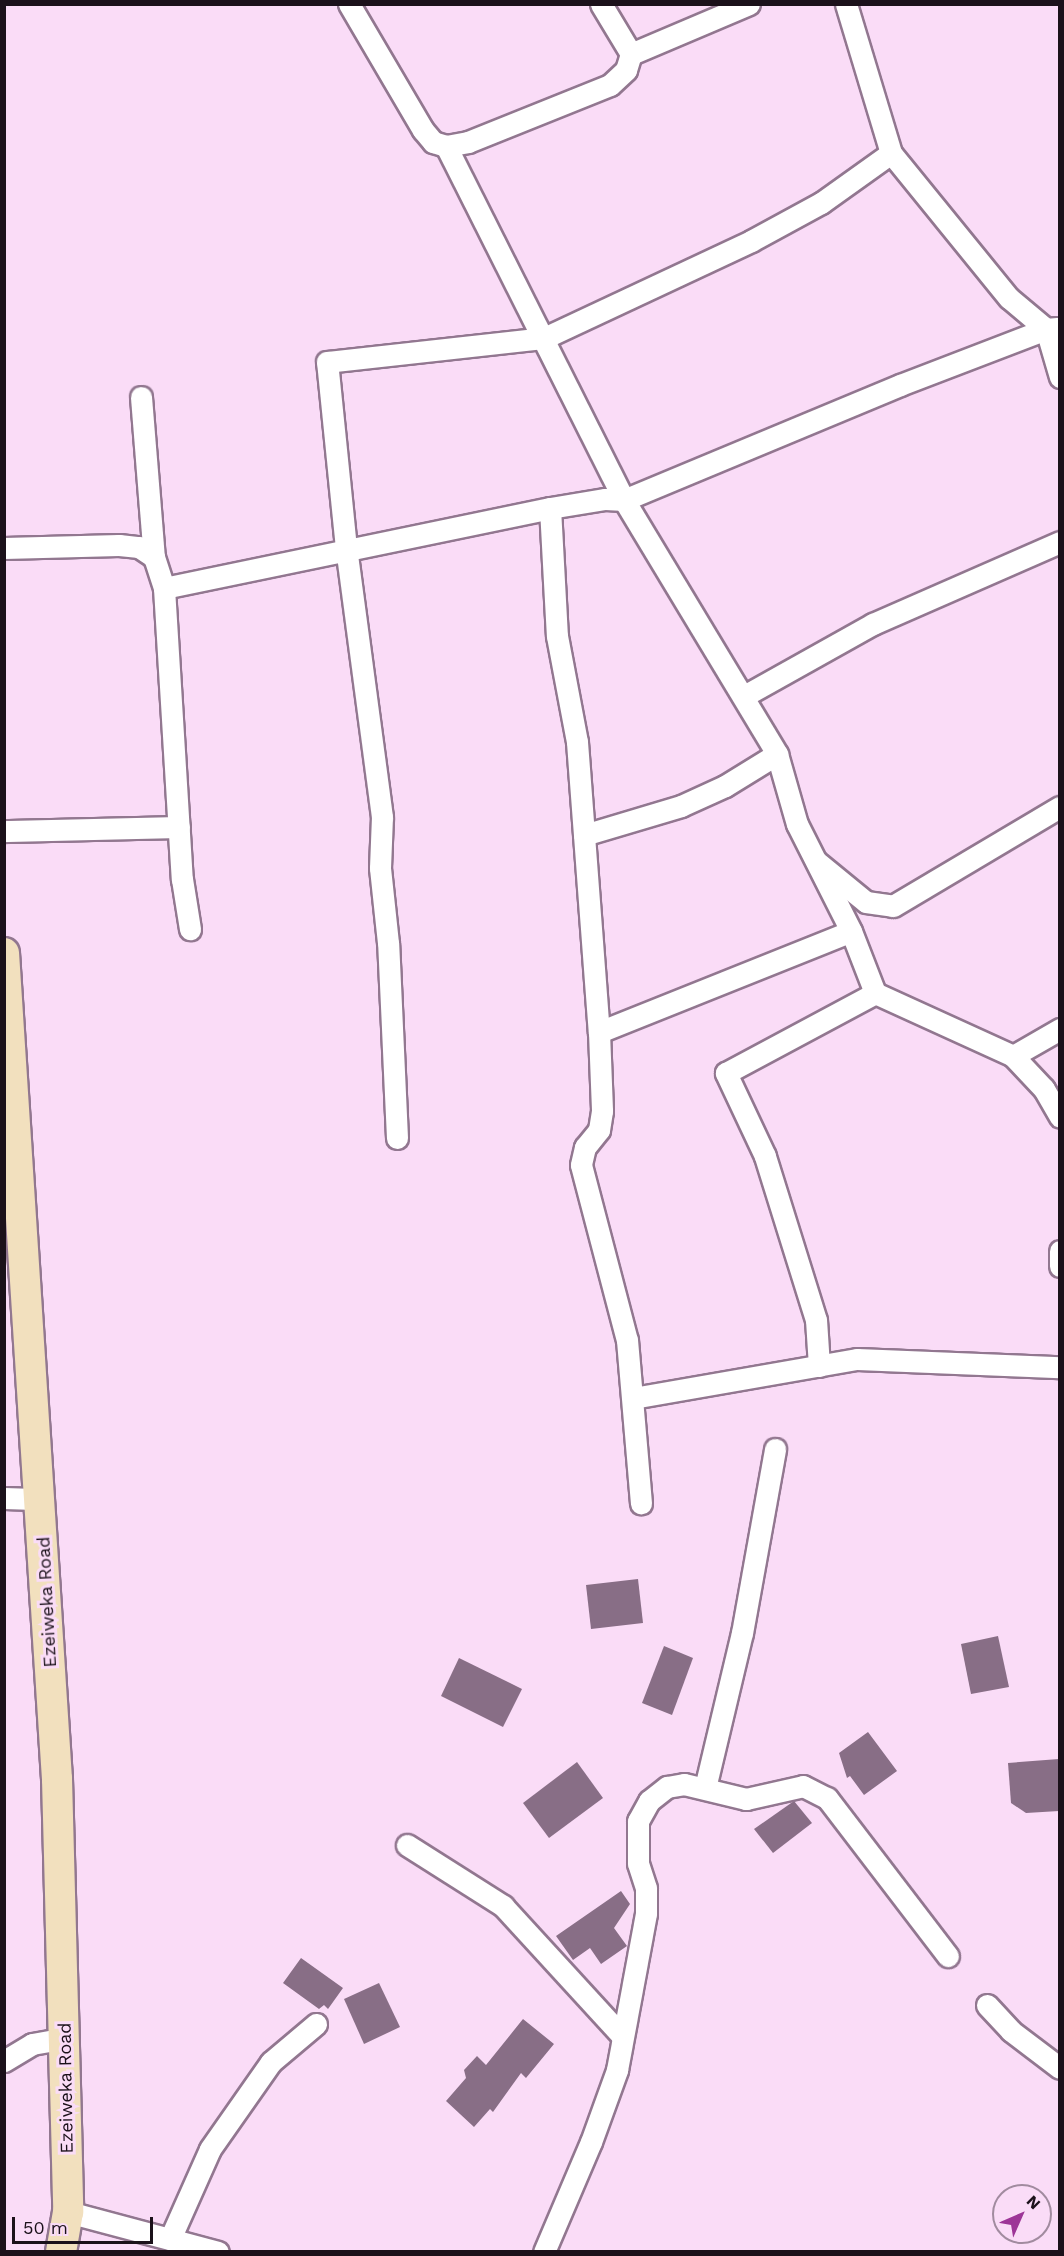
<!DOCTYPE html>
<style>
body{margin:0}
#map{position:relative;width:1064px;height:2256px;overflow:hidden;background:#fadcf7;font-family:"Work Sans",sans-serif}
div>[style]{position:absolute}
.building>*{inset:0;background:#886e86}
.roads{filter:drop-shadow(2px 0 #927790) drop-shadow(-2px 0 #927790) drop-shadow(0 2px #927790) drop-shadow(0 -2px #927790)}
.minor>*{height:21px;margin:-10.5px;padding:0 10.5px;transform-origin:10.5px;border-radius:10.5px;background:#fff}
.secondary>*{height:30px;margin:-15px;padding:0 15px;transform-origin:15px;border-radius:15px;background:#f2e0be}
span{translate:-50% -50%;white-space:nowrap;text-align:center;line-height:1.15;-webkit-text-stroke:6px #fadcf7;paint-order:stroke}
.street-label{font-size:18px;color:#1b111a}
.frame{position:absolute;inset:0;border:6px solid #1b111a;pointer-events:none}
.north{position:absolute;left:992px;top:2184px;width:60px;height:60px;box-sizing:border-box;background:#fadcf7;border:2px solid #a18b9f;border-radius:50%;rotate:45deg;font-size:16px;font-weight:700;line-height:24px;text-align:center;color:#1b111a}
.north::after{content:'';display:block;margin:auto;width:21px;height:27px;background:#9d3597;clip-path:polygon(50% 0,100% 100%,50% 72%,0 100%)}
.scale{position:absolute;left:12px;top:2217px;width:141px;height:27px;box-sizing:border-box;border:3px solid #1b111a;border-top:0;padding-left:8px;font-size:18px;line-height:21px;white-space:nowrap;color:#1b111a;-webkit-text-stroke:4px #fadcf7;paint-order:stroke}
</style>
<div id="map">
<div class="building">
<i style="clip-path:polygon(638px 1579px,643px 1623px,591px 1629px,586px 1585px)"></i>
<i style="clip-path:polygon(998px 1636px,1009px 1687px,971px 1694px,961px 1644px)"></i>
<i style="clip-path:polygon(664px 1646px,693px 1658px,672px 1715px,642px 1703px)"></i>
<i style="clip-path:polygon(459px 1658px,522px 1689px,503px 1727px,441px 1696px)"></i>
<i style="clip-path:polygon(868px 1732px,897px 1771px,864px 1795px,850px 1776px,847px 1778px,839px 1753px)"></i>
<i style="clip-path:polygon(1059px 1759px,1059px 1811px,1026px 1813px,1011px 1803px,1008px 1763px)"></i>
<i style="clip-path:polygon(577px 1762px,603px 1798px,549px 1838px,523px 1803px)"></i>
<i style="clip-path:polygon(794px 1801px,812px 1823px,773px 1853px,754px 1829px)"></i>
<i style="clip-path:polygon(621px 1891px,630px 1904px,614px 1928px,627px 1946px,601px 1964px,590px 1948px,573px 1960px,556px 1936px)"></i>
<i style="clip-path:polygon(301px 1958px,343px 1988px,328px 2009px,324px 2005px,319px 2009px,283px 1983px)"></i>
<i style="clip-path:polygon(379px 1983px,400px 2027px,364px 2044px,344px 1999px)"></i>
<i style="clip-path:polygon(523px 2019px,554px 2044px,526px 2078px,521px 2073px,493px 2112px,490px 2109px,474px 2127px,446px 2101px,466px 2078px,464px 2070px,477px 2056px,486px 2065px)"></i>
</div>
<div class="roads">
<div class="minor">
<i style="left:349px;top:4px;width:146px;rotate:59.6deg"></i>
<i style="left:423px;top:130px;width:16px;rotate:50deg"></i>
<i style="left:433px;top:142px;width:14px;rotate:17deg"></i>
<i style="left:446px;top:146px;width:22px;rotate:-10deg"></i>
<i style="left:468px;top:142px;width:153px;rotate:-21.9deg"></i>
<i style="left:610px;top:85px;width:22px;rotate:-43deg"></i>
<i style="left:626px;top:70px;width:17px;rotate:-73deg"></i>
<i style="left:601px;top:4px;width:58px;rotate:59deg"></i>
<i style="left:631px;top:54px;width:128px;rotate:-23deg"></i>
<i style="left:846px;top:4px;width:156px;rotate:73.2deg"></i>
<i style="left:891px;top:153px;width:187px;rotate:50.9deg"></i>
<i style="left:1009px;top:298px;width:48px;rotate:40deg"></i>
<i style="left:1046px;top:329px;width:11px;rotate:-5deg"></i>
<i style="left:446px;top:146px;width:396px;rotate:63.3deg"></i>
<i style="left:624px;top:500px;width:297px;rotate:58.9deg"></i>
<i style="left:777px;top:754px;width:73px;rotate:74.1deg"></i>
<i style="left:797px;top:824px;width:120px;rotate:63.2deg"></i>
<i style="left:851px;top:931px;width:66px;rotate:68.8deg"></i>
<i style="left:875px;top:993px;width:152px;rotate:24.5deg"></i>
<i style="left:1013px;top:1056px;width:45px;rotate:46.8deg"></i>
<i style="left:1044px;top:1089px;width:32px;rotate:60deg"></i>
<i style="left:141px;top:397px;width:161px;rotate:85.4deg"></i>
<i style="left:550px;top:508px;width:128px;rotate:86.9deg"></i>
<i style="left:557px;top:636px;width:108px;rotate:79.3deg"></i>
<i style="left:577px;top:742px;width:291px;rotate:85.7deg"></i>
<i style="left:599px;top:1032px;width:79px;rotate:87.8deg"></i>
<i style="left:602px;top:1111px;width:19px;rotate:99deg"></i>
<i style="left:599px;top:1130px;width:22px;rotate:129deg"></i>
<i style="left:585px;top:1147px;width:18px;rotate:103deg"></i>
<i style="left:581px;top:1165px;width:181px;rotate:75.3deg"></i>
<i style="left:627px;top:1340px;width:164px;rotate:85.1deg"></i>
<i style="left:4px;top:548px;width:115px;rotate:-1.5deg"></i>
<i style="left:119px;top:545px;width:20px;rotate:6deg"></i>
<i style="left:139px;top:547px;width:18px;rotate:34deg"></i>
<i style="left:154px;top:557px;width:33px;rotate:72deg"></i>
<i style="left:164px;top:588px;width:292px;rotate:86.5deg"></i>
<i style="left:182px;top:879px;width:51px;rotate:80.9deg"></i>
<i style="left:164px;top:588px;width:394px;rotate:-11.7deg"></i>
<i style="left:550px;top:508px;width:56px;rotate:-9.3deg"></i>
<i style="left:605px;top:499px;width:19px;rotate:3deg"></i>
<i style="left:624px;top:500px;width:299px;rotate:-22.6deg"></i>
<i style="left:900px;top:385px;width:156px;rotate:-21deg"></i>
<i style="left:1046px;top:329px;width:50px;rotate:73.7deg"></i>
<i style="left:744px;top:696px;width:148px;rotate:-29.2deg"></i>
<i style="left:873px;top:624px;width:204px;rotate:-23.7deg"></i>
<i style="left:4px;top:831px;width:175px;rotate:-1.3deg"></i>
<i style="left:584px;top:835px;width:101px;rotate:-16.6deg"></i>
<i style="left:681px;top:806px;width:48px;rotate:-24.4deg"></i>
<i style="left:725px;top:786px;width:61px;rotate:-31.6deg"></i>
<i style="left:817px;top:862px;width:63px;rotate:39.2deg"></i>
<i style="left:866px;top:902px;width:27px;rotate:8deg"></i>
<i style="left:893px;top:906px;width:194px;rotate:-30.7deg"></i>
<i style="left:599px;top:1032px;width:271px;rotate:-21.8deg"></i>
<i style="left:1013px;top:1056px;width:54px;rotate:-29.9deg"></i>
<i style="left:397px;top:1138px;width:195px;rotate:-92.6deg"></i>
<i style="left:388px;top:943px;width:75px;rotate:-96.1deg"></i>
<i style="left:380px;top:868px;width:51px;rotate:-87.8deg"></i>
<i style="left:382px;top:817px;width:271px;rotate:-97.6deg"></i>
<i style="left:346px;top:548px;width:187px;rotate:-95.8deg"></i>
<i style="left:327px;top:362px;width:218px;rotate:-6.3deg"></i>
<i style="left:544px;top:338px;width:229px;rotate:-25.1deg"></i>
<i style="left:751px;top:241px;width:80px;rotate:-28.5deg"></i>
<i style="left:821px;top:203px;width:86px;rotate:-35.5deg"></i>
<i style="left:1060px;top:1251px;width:15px;rotate:90deg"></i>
<i style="left:819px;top:1366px;width:46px;rotate:-93.7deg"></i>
<i style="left:816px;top:1320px;width:172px;rotate:-107.3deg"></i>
<i style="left:765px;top:1156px;width:92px;rotate:-115.2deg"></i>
<i style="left:726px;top:1073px;width:169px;rotate:-28.2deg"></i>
<i style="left:633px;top:1398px;width:227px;rotate:-9.9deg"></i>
<i style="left:857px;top:1359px;width:203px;rotate:2.3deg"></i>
<i style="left:4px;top:1498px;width:38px;rotate:2deg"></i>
<i style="left:705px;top:1788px;width:159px;rotate:-76.6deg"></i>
<i style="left:742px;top:1633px;width:187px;rotate:-79.8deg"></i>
<i style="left:407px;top:1845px;width:114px;rotate:32.4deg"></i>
<i style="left:503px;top:1906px;width:176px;rotate:47.5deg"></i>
<i style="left:987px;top:2005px;width:35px;rotate:47deg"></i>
<i style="left:1011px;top:2031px;width:61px;rotate:37.1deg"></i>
<i style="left:4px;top:2061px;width:33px;rotate:-31deg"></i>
<i style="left:32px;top:2044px;width:34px;rotate:-10deg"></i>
<i style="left:68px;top:2212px;width:155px;rotate:14.9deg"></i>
<i style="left:170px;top:2239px;width:98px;rotate:-66deg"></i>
<i style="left:210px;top:2149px;width:106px;rotate:-55deg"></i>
<i style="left:271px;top:2062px;width:59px;rotate:-40.2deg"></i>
<i style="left:544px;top:2252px;width:120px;rotate:-66.9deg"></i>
<i style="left:591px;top:2142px;width:77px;rotate:-70.1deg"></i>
<i style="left:617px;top:2070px;width:160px;rotate:-79.5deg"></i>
<i style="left:646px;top:1913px;width:25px;rotate:-90deg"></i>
<i style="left:646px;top:1888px;width:26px;rotate:-108deg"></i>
<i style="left:638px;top:1863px;width:42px;rotate:-90deg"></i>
<i style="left:638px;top:1821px;width:23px;rotate:-61deg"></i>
<i style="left:649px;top:1801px;width:23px;rotate:-38deg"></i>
<i style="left:667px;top:1787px;width:17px;rotate:-10deg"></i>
<i style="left:684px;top:1784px;width:64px;rotate:13.6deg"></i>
<i style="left:746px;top:1799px;width:58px;rotate:-12.8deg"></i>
<i style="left:803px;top:1786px;width:27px;rotate:27deg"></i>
<i style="left:827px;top:1798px;width:199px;rotate:52.6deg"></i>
</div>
<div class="secondary">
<i style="left:4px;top:953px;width:828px;rotate:86.33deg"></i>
<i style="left:57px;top:1779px;width:433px;rotate:88.5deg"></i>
<i style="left:68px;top:2212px;width:41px;rotate:99.9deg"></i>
</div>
</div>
<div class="street-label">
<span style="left:47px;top:1602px;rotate:-93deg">Ezeiweka Road</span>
<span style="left:66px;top:2088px;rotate:-91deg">Ezeiweka Road</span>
</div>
<div class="frame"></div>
<div class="north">N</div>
<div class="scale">50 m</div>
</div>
